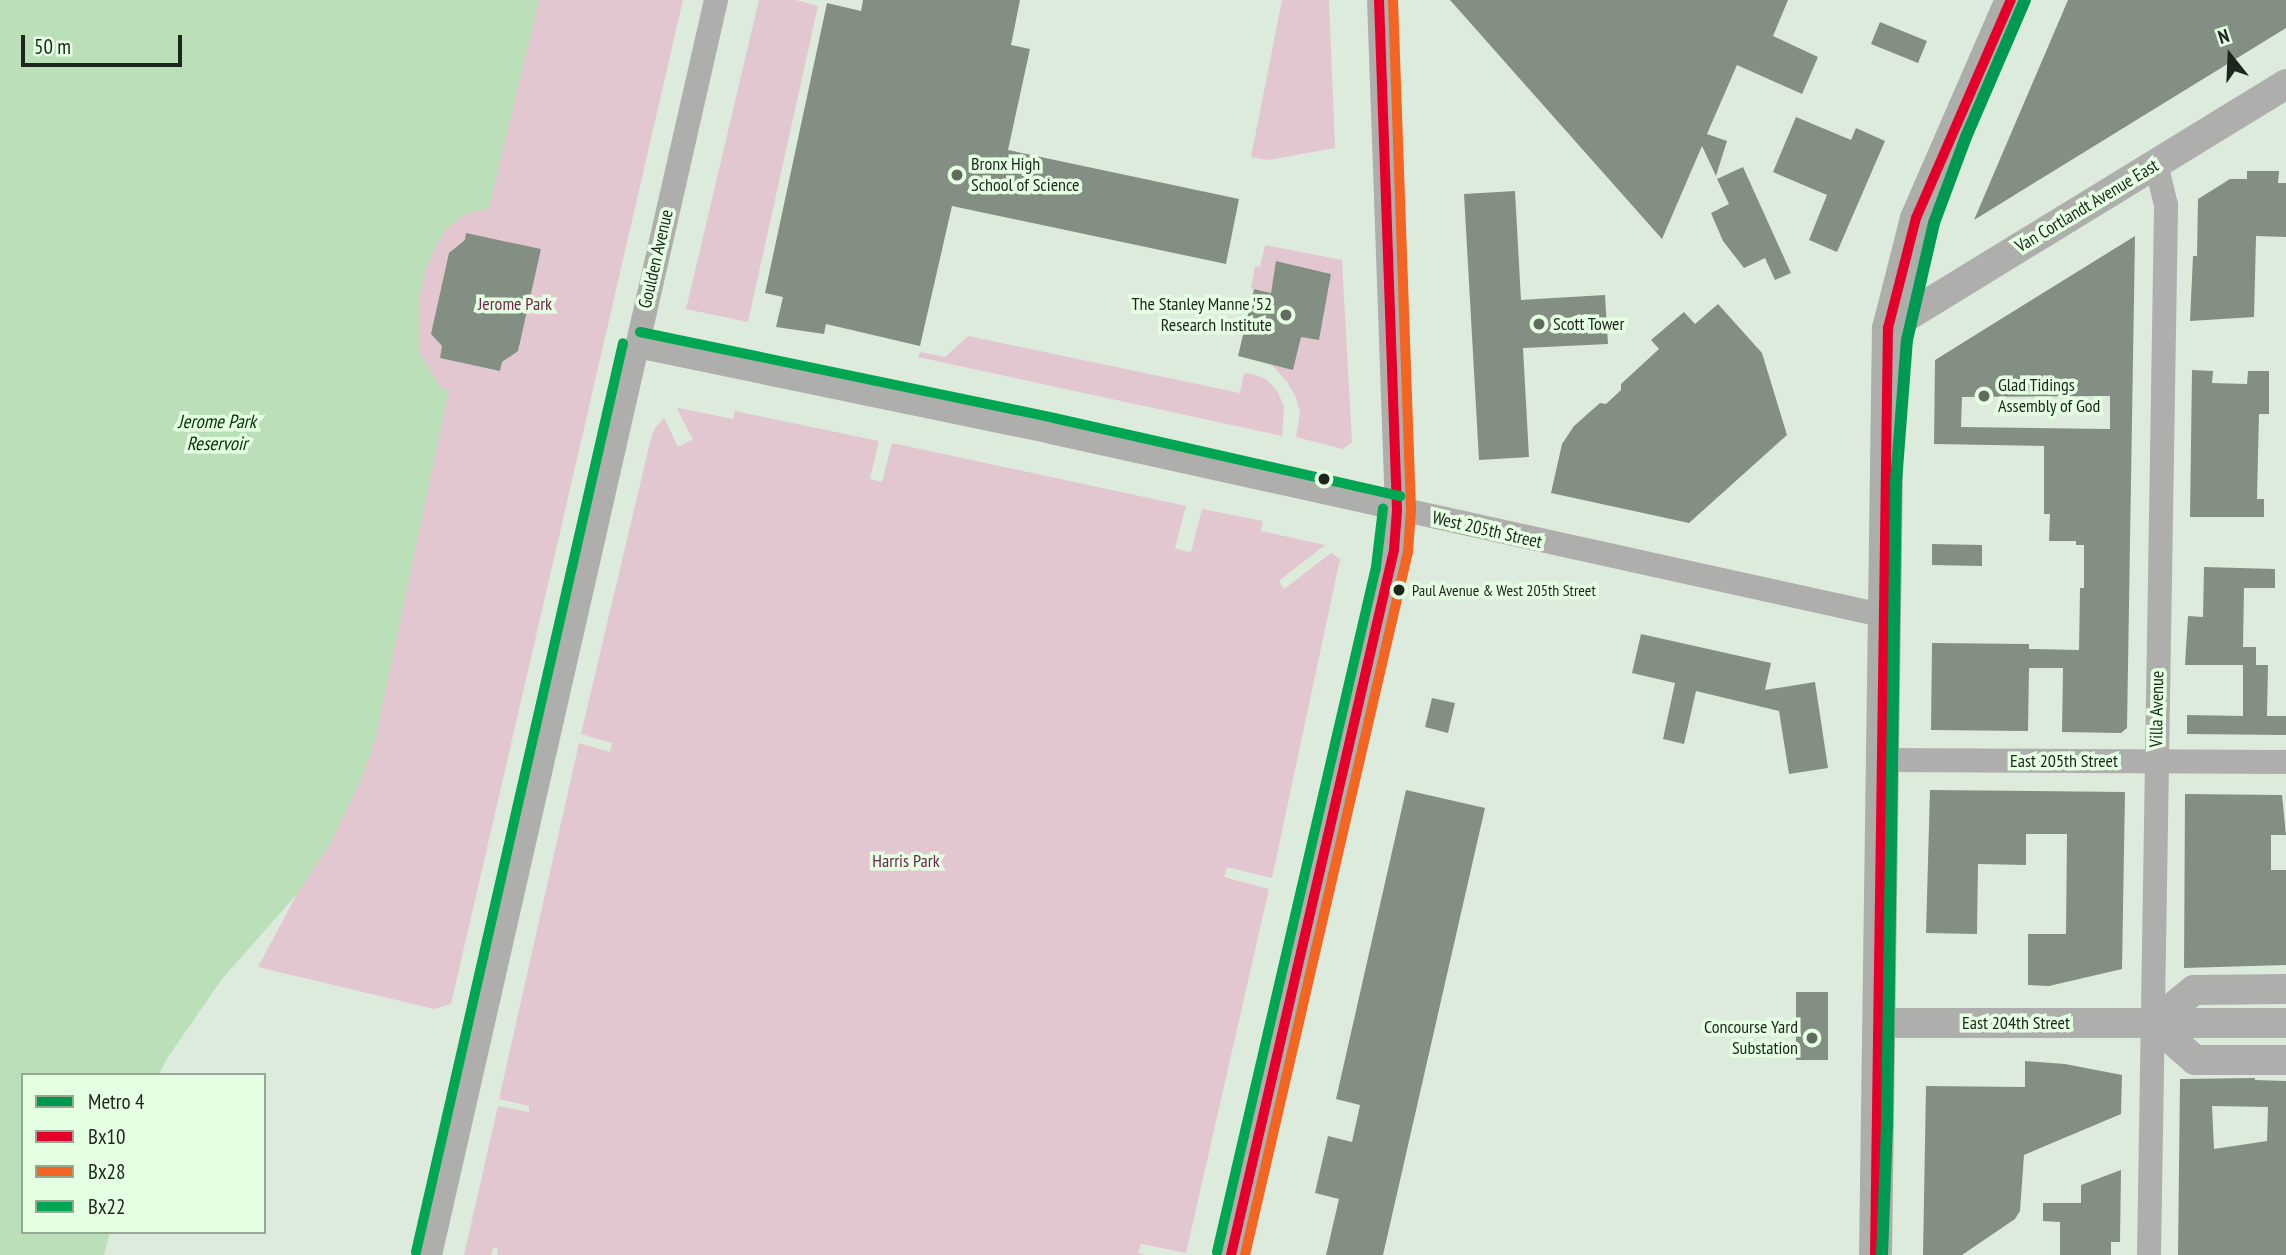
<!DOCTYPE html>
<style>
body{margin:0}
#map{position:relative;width:2286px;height:1255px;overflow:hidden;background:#ddebdc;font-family:"PT Sans Narrow",sans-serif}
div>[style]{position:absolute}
.green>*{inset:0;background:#e3c7d0}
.water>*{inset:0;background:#bbdfb8}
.building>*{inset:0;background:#848f83}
.minor>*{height:24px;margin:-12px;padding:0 12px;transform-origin:12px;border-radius:12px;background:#aeafac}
.tertiary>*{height:30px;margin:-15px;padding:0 15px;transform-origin:15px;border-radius:15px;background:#aeafac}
.secondary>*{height:33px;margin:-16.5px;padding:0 16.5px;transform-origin:16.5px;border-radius:16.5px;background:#acafa9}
.rail>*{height:5px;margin-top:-2.5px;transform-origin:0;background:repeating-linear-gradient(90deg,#a9afa7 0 3.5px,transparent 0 10.5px)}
.bus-1>*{height:10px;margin:-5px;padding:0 5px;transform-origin:5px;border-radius:5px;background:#e4002b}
.bus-2>*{height:10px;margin:-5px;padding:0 5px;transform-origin:5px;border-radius:5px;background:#f26522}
.bus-3>*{height:10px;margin:-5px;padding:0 5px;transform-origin:5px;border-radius:5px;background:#00a651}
.metro-1>*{height:12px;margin:-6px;padding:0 6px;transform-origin:6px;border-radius:6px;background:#009952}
.dots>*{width:19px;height:19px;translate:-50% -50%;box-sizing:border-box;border:4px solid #e5ffe3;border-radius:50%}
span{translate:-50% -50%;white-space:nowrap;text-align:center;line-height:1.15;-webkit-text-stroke:7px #e5ffe3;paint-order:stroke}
.bus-label{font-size:16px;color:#1d261c}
.left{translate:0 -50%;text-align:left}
.poi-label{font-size:18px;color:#1d261c}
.right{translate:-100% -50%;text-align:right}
.street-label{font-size:18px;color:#1d261c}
.park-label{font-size:18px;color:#6f274e}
.water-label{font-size:19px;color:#033405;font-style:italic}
.legend{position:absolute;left:21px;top:1073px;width:245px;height:161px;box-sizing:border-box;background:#e5ffe3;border:2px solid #95a893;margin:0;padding:9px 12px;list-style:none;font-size:21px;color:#1d261c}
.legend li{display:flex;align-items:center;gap:14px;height:35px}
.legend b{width:35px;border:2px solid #95a893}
.north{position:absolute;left:2195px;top:21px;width:70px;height:70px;-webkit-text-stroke:5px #e5ffe3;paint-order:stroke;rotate:342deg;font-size:19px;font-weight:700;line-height:28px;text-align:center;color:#1d261c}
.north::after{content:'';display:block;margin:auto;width:24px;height:32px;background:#1d261c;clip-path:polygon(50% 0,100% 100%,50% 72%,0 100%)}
.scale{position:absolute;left:21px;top:35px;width:161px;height:32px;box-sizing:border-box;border:4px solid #1d261c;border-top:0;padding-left:9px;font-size:21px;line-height:24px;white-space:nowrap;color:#1d261c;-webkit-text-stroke:5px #e5ffe3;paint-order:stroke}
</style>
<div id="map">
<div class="green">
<i style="clip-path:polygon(539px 0,683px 0,451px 1004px,434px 1009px,258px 967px,297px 894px,331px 842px,359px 784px,448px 390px,441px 389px,419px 353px,419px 300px,424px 274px,435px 247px,447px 228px,467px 213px,489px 207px)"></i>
<i style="clip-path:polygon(759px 0,796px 0,818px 6px,748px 322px,686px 309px)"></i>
<i style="clip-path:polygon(1282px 0,1329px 0,1335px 148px,1268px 160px,1251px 157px)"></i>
<i style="clip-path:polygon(1265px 245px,1342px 260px,1352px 442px,1343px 449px,1296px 437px,1300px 413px,1296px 397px,1287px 382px,1270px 363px,1301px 337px,1319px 339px,1331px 274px,1277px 261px,1271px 293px,1251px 288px,1255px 266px,1260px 267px)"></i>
<i style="clip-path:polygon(968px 336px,1240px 393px,1244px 373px,1256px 375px,1267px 380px,1278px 392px,1284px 407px,1282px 436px,918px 357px,920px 352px,945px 357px)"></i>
<i style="clip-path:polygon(679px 408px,733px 419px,735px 411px,879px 441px,870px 479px,882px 482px,892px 443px,1186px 506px,1175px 548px,1184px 551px,1191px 552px,1202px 509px,1263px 521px,1261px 531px,1325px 545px,1279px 581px,1284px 589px,1331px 553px,1340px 559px,1272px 878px,1227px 867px,1224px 877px,1269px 889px,1186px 1253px,1141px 1244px,1138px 1253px,1145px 1255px,497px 1255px,498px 1248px,494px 1247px,491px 1255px,464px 1255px,498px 1106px,529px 1112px,529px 1106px,499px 1099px,579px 743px,610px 752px,612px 743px,581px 734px,650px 442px,655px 428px,664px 418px,678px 447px,693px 439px,677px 409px)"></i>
</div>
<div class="water">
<i style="clip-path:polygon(0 0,539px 0,489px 208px,467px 213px,447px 228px,435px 247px,424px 274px,419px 300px,419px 353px,441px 388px,449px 390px,374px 745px,359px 784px,331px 842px,297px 894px,222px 979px,166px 1060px,159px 1075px,23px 1075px,23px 1232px,110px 1232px,104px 1255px,0 1255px)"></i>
</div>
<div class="building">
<i style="clip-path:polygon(863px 0,1020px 0,1011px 45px,1030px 49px,1008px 150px,1239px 199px,1226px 264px,952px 206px,920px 346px,826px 324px,824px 334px,776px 327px,783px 297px,765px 293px,827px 3px,861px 11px)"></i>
<i style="clip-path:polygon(1450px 0,1788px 0,1773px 36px,1818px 57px,1802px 94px,1737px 65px,1707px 134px,1727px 141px,1716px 176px,1702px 146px,1662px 239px)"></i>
<i style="clip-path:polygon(2068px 0,2286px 0,2286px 28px,1974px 220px)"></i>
<i style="clip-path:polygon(1880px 22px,1927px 41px,1918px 63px,1871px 44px)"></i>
<i style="clip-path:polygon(1796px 117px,1851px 140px,1856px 128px,1885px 141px,1837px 252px,1809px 240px,1827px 195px,1773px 172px)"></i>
<i style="clip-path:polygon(1743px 167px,1791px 273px,1775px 280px,1765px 258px,1744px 268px,1723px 241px,1711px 213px,1729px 204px,1717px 179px)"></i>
<i style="clip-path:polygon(2247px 171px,2279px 171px,2278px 183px,2286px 183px,2286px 237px,2256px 236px,2254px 317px,2190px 321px,2193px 256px,2197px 256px,2198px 199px,2230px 179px,2247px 179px)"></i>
<i style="clip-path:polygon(1515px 191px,1521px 300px,1605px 295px,1608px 344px,1523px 348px,1529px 457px,1479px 460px,1464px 194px)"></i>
<i style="clip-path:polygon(466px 233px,541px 249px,518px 351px,502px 362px,500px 371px,440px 358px,442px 346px,431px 334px,449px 253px,465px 240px)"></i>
<i style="clip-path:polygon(evenodd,2135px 236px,2127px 728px,2121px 733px,2062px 732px,2063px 668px,2029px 668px,2028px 731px,1931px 730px,1932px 643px,2029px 644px,2029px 649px,2079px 650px,2080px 588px,2084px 588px,2084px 545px,2076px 545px,2076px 541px,2049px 541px,2050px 514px,2044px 514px,2044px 446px,1934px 444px,1935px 360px,2135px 236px,2110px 396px,2110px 429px,1961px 427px,1962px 397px,2110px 396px)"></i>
<i style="clip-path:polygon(1276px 261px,1331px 274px,1319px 340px,1301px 337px,1293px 370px,1238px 356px,1254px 289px,1271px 293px)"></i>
<i style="clip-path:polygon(1718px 304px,1762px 353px,1787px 435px,1689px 523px,1551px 493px,1562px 444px,1574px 426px,1600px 403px,1606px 404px,1621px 390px,1621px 384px,1659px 349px,1651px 340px,1684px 312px,1695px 324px)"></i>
<i style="clip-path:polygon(2192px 370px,2213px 371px,2212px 383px,2247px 384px,2248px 371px,2269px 371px,2269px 414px,2259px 414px,2257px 499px,2264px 499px,2264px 517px,2190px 517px)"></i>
<i style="clip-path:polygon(1932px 544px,1982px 545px,1982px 566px,1932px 565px)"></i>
<i style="clip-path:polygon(2204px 567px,2275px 569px,2275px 588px,2244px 588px,2243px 647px,2256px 647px,2256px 665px,2268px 665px,2267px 716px,2286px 716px,2286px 735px,2187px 734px,2187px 715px,2243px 716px,2243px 665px,2250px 665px,2185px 665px,2188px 616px,2203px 617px)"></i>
<i style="clip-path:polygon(1641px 634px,1771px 663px,1765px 690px,1815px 682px,1828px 768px,1789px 774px,1779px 711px,1696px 691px,1684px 744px,1663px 739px,1675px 683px,1632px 673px)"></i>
<i style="clip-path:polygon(1432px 698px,1455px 703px,1448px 733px,1425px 727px)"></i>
<i style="clip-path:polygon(1406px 790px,1485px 808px,1383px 1255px,1326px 1255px,1339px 1199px,1315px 1193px,1328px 1136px,1352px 1142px,1360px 1105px,1336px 1099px)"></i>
<i style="clip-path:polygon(1930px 790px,2125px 792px,2122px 969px,2049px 986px,2028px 985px,2028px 934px,2066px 934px,2067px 834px,2026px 834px,2026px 865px,1978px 864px,1977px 934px,1926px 933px)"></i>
<i style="clip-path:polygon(2185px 794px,2282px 795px,2286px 835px,2271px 835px,2271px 870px,2286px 870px,2286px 965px,2184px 968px)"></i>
<i style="clip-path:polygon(1796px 992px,1828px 992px,1828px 1060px,1796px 1060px)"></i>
<i style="clip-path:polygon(2025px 1061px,2065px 1064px,2122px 1075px,2121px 1114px,2024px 1155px,2020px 1211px,2015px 1219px,1962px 1255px,1923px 1255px,1926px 1086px,2025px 1087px)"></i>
<i style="clip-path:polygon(evenodd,2255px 1078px,2255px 1080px,2286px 1081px,2286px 1255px,2178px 1255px,2180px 1079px,2255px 1078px,2212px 1106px,2268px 1107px,2267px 1141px,2214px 1149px,2212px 1106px)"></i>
<i style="clip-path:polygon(2121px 1170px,2120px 1242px,2111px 1242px,2111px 1255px,2060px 1255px,2060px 1222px,2043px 1221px,2043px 1203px,2081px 1203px,2081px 1185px)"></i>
</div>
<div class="minor">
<i style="left:637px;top:346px;width:423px;rotate:11.7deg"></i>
<i style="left:1051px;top:432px;width:855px;rotate:12.43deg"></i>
<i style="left:1883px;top:760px;width:403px;rotate:0.3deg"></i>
<i style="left:430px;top:1255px;width:1287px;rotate:-77.16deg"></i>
<i style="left:1231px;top:1255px;width:724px;rotate:-76.98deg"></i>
<i style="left:1394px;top:550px;width:40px;rotate:-85.7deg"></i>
<i style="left:1397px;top:510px;width:510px;rotate:-92.02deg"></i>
<i style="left:2149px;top:1255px;width:1050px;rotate:-89.07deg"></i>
<i style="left:2166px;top:205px;width:42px;rotate:-103.7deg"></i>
</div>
<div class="tertiary">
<i style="left:1888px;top:328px;width:467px;rotate:-31.5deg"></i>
<i style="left:2286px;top:989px;width:92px;rotate:179.4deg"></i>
<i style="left:2194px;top:990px;width:53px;rotate:141.2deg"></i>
<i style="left:2153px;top:1023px;width:56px;rotate:41.4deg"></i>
<i style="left:2195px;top:1060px;width:91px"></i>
<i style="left:1879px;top:1023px;width:407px"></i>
</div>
<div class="secondary">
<i style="left:1875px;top:1255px;width:927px;rotate:-89.2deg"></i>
<i style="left:1888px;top:328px;width:114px;rotate:-75.7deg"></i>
<i style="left:1916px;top:218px;width:238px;rotate:-66.5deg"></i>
</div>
<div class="rail">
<i style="left:1869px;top:1255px;width:133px;rotate:-87.8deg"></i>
<i style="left:1874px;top:1122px;width:641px;rotate:-89.2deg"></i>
<i style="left:1883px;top:481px;width:108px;rotate:-86.3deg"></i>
<i style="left:1890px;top:373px;width:67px;rotate:-82.2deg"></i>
<i style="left:1899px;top:307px;width:90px;rotate:-75.2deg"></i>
<i style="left:1922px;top:220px;width:93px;rotate:-69.8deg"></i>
<i style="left:1954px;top:133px;width:145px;rotate:-66.4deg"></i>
</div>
<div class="bus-1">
<i style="left:1231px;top:1255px;width:724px;rotate:-76.98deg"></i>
<i style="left:1394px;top:550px;width:40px;rotate:-85.7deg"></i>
<i style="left:1397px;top:510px;width:510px;rotate:-92.02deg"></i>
<i style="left:1875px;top:1255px;width:927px;rotate:-89.2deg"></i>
<i style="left:1888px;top:328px;width:114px;rotate:-75.7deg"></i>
<i style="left:1916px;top:218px;width:238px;rotate:-66.5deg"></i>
</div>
<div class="bus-2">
<i style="left:1245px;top:1255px;width:722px;rotate:-76.95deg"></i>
<i style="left:1408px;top:552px;width:42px;rotate:-85.9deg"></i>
<i style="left:1411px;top:510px;width:510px;rotate:-92.02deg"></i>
</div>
<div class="bus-3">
<i style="left:640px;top:332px;width:423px;rotate:11.7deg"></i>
<i style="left:1054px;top:418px;width:355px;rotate:12.7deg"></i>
<i style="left:416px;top:1252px;width:932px;rotate:-77.17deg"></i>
<i style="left:1217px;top:1252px;width:703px;rotate:-76.93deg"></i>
<i style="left:1376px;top:567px;width:59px;rotate:-83.2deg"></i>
</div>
<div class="metro-1">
<i style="left:1882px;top:1255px;width:129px;rotate:-87.8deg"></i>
<i style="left:1887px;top:1126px;width:644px;rotate:-89.2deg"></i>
<i style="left:1896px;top:482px;width:142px;rotate:-85.6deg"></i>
<i style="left:1907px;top:340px;width:120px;rotate:-77deg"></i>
<i style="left:1934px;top:223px;width:92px;rotate:-69.6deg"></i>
<i style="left:1966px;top:137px;width:149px;rotate:-66.7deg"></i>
</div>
<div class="dots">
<i style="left:957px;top:175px;background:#606b5f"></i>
<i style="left:1286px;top:315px;background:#606b5f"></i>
<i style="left:1539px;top:324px;background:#606b5f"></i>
<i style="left:1984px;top:396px;background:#606b5f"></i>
<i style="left:1324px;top:479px;background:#1d261c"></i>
<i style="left:1399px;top:590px;background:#1d261c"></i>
<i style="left:1812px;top:1038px;background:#606b5f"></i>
</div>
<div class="bus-label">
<span class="left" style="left:1412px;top:590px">Paul Avenue &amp; West 205th Street</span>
</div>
<div class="poi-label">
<span class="left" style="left:971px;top:175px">Bronx High<br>School of Science</span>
<span class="right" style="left:1272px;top:315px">The Stanley Manne '52<br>Research Institute</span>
<span class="left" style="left:1553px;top:324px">Scott Tower</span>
<span class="left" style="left:1998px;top:396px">Glad Tidings<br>Assembly of God</span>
<span class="right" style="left:1798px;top:1038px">Concourse Yard<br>Substation</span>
</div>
<div class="street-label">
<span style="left:2087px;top:206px;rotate:-31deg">Van Cortlandt Avenue East</span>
<span style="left:656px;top:259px;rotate:-77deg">Goulden Avenue</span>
<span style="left:1487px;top:530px;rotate:13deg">West 205th Street</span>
<span style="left:2157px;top:709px;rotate:-89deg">Villa Avenue</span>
<span style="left:2064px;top:761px">East 205th Street</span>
<span style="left:2016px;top:1023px">East 204th Street</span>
</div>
<div class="park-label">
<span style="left:515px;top:304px">Jerome Park</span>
<span style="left:906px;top:861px">Harris Park</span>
</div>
<div class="water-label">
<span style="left:217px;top:433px">Jerome Park<br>Reservoir</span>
</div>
<ul class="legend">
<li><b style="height:9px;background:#009952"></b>Metro 4</li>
<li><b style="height:9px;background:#e4002b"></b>Bx10</li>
<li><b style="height:9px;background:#f26522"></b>Bx28</li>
<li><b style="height:9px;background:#00a651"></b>Bx22</li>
</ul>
<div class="north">N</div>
<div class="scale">50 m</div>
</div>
